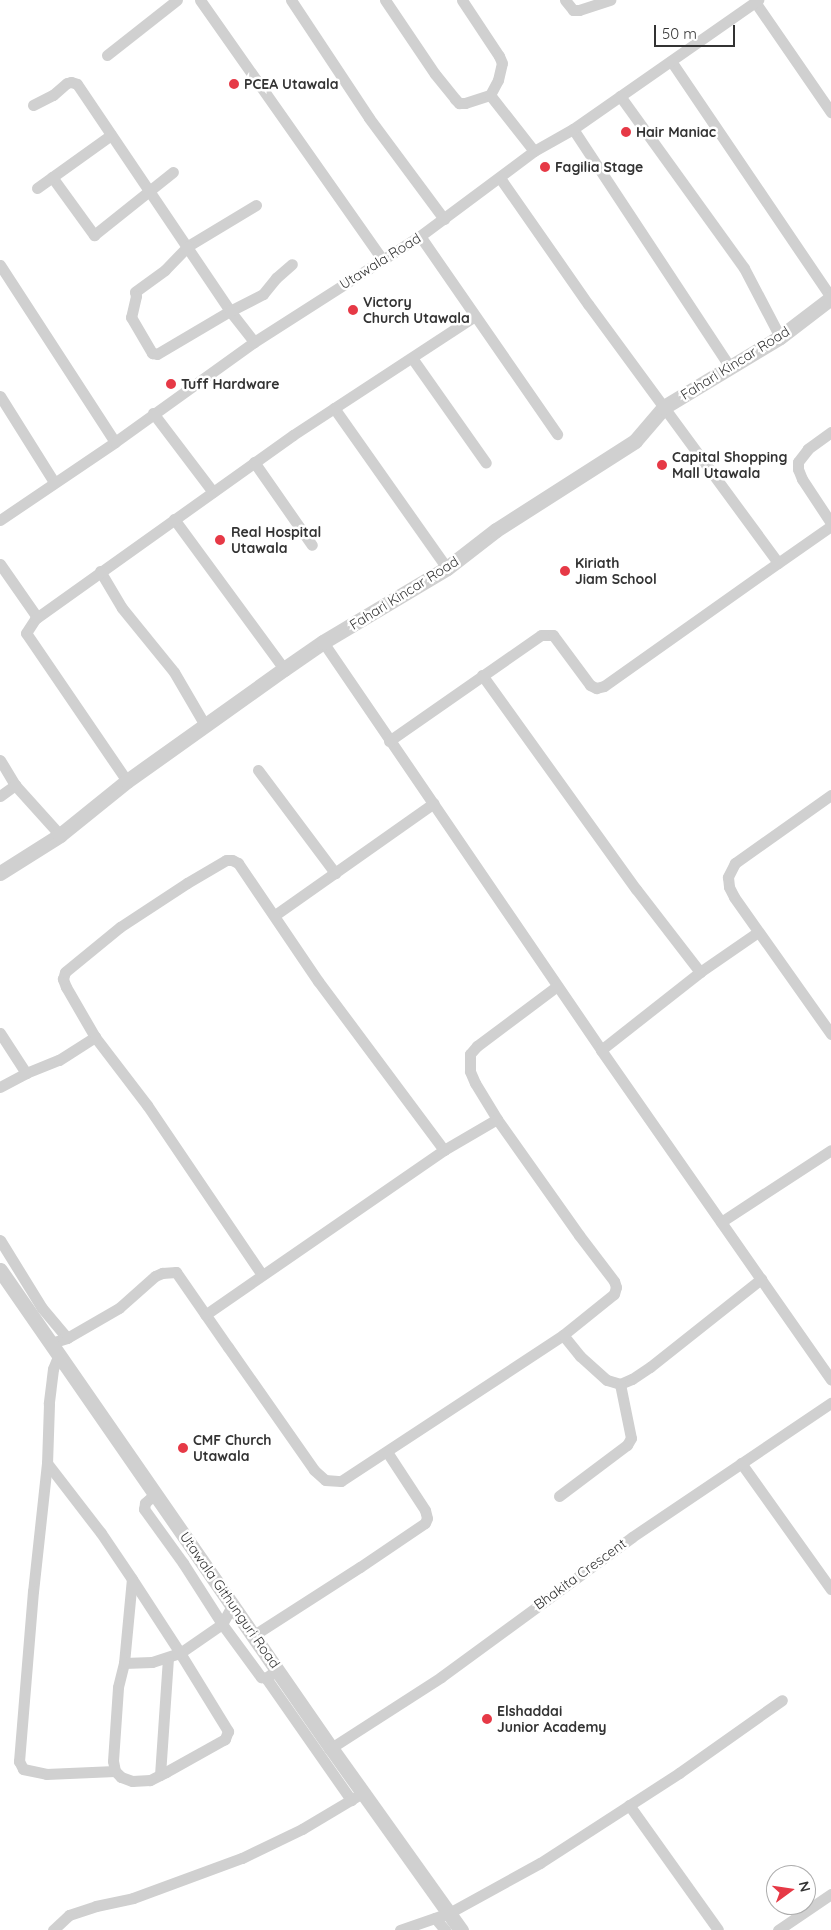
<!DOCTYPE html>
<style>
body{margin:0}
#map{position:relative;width:831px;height:1930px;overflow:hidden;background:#fff;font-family:Quicksand,sans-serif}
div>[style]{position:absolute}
.minor>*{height:11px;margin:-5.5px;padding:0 5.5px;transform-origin:5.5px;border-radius:5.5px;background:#d0d0d0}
.tertiary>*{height:15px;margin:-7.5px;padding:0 7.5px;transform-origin:7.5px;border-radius:7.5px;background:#d0d0d0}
.dots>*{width:14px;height:14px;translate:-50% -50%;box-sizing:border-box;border:2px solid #fff;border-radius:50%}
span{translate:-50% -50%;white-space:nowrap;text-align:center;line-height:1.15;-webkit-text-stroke:5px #fff;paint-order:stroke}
.poi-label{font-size:14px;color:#333;font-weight:700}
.left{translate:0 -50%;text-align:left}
.street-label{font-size:14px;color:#333}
.north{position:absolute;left:766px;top:1865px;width:50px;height:50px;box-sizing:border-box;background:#fff;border:1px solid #adadad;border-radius:50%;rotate:76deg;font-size:14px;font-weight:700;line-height:20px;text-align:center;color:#333}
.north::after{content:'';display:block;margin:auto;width:18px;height:22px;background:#e63946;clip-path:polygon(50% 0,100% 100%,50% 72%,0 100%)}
.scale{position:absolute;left:654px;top:25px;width:81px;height:22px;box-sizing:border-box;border:2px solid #333;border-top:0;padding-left:6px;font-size:15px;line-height:18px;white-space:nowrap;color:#333;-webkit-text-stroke:4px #fff;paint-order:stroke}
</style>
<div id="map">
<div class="minor">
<i style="left:200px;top:0;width:317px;rotate:54.9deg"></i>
<i style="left:291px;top:0;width:141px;rotate:56.5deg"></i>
<i style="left:369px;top:118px;width:126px;rotate:53.4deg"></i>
<i style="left:385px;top:0;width:89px;rotate:56deg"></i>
<i style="left:435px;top:74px;width:32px;rotate:51deg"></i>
<i style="left:455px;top:99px;width:6px;rotate:45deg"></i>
<i style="left:459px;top:103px;width:6px"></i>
<i style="left:465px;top:103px;width:26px;rotate:-18deg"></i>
<i style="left:490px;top:95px;width:17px;rotate:-62deg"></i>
<i style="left:498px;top:80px;width:17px;rotate:-77deg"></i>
<i style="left:502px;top:63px;width:8px;rotate:-113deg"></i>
<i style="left:499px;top:56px;width:67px;rotate:-123.5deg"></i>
<i style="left:565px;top:0;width:13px;rotate:51deg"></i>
<i style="left:573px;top:10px;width:6px"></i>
<i style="left:579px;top:10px;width:33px;rotate:-18deg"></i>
<i style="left:755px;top:2px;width:134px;rotate:55.4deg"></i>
<i style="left:107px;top:55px;width:89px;rotate:-38.2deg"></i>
<i style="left:671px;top:61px;width:285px;rotate:55.9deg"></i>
<i style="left:490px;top:95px;width:71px;rotate:51.8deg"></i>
<i style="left:620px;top:96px;width:212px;rotate:54.2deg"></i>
<i style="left:744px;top:268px;width:78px;rotate:62.4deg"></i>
<i style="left:33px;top:105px;width:22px;rotate:-27deg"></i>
<i style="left:53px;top:95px;width:18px;rotate:-41deg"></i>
<i style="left:67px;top:83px;width:4px;rotate:-14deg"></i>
<i style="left:71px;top:82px;width:6px;rotate:18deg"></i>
<i style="left:77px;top:84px;width:274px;rotate:56deg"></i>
<i style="left:230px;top:311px;width:39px;rotate:52deg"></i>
<i style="left:573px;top:129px;width:285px;rotate:56.6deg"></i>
<i style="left:52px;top:177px;width:72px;rotate:54.1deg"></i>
<i style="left:94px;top:235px;width:101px;rotate:-38.6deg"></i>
<i style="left:500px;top:178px;width:154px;rotate:55.1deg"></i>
<i style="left:588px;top:304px;width:321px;rotate:53.7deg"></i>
<i style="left:778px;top:563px;width:65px;rotate:-34.9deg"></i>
<i style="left:37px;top:188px;width:91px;rotate:-35.6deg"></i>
<i style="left:256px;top:205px;width:79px;rotate:148.9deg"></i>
<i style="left:188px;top:246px;width:33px;rotate:134deg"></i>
<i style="left:165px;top:270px;width:37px;rotate:144deg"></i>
<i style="left:135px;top:292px;width:4px;rotate:76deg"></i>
<i style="left:136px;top:296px;width:22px;rotate:103deg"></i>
<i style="left:131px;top:317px;width:42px;rotate:59.7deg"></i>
<i style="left:152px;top:353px;width:5px;rotate:11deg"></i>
<i style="left:157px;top:354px;width:85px;rotate:-30.5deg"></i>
<i style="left:230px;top:311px;width:37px;rotate:-27deg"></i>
<i style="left:263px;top:294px;width:21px;rotate:-51deg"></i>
<i style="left:276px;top:278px;width:21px;rotate:-41deg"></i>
<i style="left:420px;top:236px;width:241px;rotate:55.3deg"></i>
<i style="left:0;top:265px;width:211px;rotate:57deg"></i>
<i style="left:412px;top:358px;width:128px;rotate:54.8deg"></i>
<i style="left:0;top:396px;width:102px;rotate:57.9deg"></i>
<i style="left:334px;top:408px;width:196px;rotate:54.8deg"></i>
<i style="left:153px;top:413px;width:99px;rotate:52.8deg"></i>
<i style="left:831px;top:432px;width:29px;rotate:144deg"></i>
<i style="left:808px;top:449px;width:16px;rotate:128deg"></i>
<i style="left:798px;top:462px;width:7px;rotate:90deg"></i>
<i style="left:798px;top:469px;width:11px;rotate:68deg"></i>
<i style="left:802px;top:479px;width:53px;rotate:56.6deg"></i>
<i style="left:254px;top:462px;width:101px;rotate:55.1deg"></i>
<i style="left:174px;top:519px;width:186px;rotate:53.7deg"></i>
<i style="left:0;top:520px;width:139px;rotate:-34.1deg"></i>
<i style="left:115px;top:442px;width:171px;rotate:-35.7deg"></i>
<i style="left:254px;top:342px;width:197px;rotate:-32.6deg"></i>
<i style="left:420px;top:236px;width:142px;rotate:-36.7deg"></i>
<i style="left:534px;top:151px;width:45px;rotate:-29.4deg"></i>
<i style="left:573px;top:129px;width:226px;rotate:-34.9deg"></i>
<i style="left:0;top:564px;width:65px;rotate:55.1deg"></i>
<i style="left:100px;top:571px;width:43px;rotate:59.3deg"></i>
<i style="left:122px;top:608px;width:82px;rotate:50.9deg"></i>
<i style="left:174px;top:672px;width:61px;rotate:59.7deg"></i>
<i style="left:323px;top:642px;width:494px;rotate:55.7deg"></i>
<i style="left:601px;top:1050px;width:126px;rotate:-38.2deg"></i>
<i style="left:700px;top:972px;width:70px;rotate:-34.6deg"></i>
<i style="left:482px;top:675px;width:264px;rotate:54.3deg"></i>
<i style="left:636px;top:889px;width:105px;rotate:52.4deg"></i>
<i style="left:389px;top:741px;width:185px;rotate:-34.9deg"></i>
<i style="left:541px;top:635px;width:12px"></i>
<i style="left:553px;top:635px;width:62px;rotate:53.5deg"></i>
<i style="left:590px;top:685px;width:7px;rotate:27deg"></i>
<i style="left:596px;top:688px;width:8px;rotate:-14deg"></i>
<i style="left:604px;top:686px;width:213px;rotate:-35.3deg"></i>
<i style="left:0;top:760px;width:29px;rotate:59deg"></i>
<i style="left:15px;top:785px;width:67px;rotate:48deg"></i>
<i style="left:258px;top:770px;width:129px;rotate:53.2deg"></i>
<i style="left:127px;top:781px;width:179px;rotate:-124.3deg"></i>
<i style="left:26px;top:633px;width:17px;rotate:-57deg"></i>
<i style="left:35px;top:619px;width:317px;rotate:-35.5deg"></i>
<i style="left:293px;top:435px;width:217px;rotate:-33.2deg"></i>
<i style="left:831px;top:795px;width:118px;rotate:144.7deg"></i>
<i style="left:735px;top:863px;width:16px;rotate:117deg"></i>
<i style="left:728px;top:877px;width:10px;rotate:84deg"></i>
<i style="left:729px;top:887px;width:11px;rotate:63deg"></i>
<i style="left:734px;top:897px;width:168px;rotate:54.7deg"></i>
<i style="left:0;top:796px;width:19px;rotate:-36deg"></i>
<i style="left:275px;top:915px;width:194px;rotate:-35.2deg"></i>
<i style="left:0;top:1033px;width:48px;rotate:57deg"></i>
<i style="left:26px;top:1073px;width:35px;rotate:-22deg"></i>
<i style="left:59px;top:1060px;width:43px;rotate:-32.6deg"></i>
<i style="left:95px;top:1037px;width:58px;rotate:-120.1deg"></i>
<i style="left:66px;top:987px;width:9px;rotate:-111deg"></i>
<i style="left:63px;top:979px;width:7px;rotate:-74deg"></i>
<i style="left:65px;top:972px;width:71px;rotate:-39.3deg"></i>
<i style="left:120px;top:927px;width:80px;rotate:-33.3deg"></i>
<i style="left:187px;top:883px;width:45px;rotate:-30.5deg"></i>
<i style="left:226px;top:860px;width:6px"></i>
<i style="left:232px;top:860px;width:7px;rotate:27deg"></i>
<i style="left:238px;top:863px;width:143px;rotate:55.9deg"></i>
<i style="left:318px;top:981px;width:211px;rotate:53.3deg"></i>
<i style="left:95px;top:1037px;width:86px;rotate:52.6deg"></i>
<i style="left:147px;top:1105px;width:205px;rotate:55.9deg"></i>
<i style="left:601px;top:1050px;width:402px;rotate:55.1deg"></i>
<i style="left:0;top:1087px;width:30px;rotate:-28deg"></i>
<i style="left:497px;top:1119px;width:42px;rotate:-121.4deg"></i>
<i style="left:475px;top:1083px;width:13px;rotate:-113deg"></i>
<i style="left:470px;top:1071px;width:17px;rotate:-90deg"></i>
<i style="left:470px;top:1054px;width:11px;rotate:-49deg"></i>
<i style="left:477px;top:1046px;width:99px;rotate:-36.8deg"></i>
<i style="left:721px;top:1222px;width:131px;rotate:-33.2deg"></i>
<i style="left:0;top:1240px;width:80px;rotate:58.3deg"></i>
<i style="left:42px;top:1308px;width:39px;rotate:50deg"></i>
<i style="left:563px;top:1335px;width:27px;rotate:51deg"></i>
<i style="left:580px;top:1356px;width:36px;rotate:42deg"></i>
<i style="left:607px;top:1380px;width:14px;rotate:17deg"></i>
<i style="left:620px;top:1384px;width:13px;rotate:-23deg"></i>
<i style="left:632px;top:1379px;width:22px;rotate:-34deg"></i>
<i style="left:650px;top:1367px;width:142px;rotate:-38.4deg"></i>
<i style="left:51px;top:1343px;width:17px;rotate:-17deg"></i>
<i style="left:67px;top:1338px;width:60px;rotate:-30deg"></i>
<i style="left:119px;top:1308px;width:48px;rotate:-41.6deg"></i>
<i style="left:155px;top:1276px;width:8px;rotate:-23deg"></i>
<i style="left:162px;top:1273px;width:14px;rotate:-4deg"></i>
<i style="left:176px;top:1272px;width:91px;rotate:55.3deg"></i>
<i style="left:228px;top:1347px;width:150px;rotate:55deg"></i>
<i style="left:314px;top:1470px;width:15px;rotate:42deg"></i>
<i style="left:325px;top:1480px;width:16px;rotate:4deg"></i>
<i style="left:341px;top:1481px;width:266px;rotate:-33.3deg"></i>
<i style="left:563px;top:1335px;width:65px;rotate:-38.8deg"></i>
<i style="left:614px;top:1294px;width:7px;rotate:-74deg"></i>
<i style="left:616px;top:1287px;width:6px;rotate:-108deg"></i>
<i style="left:614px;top:1281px;width:58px;rotate:-127.3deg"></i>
<i style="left:579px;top:1235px;width:142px;rotate:-125.3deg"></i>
<i style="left:497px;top:1119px;width:61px;rotate:149.7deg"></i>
<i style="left:444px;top:1150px;width:290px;rotate:145.4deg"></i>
<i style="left:59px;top:1354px;width:16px;rotate:112deg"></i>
<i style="left:53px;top:1369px;width:35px;rotate:97deg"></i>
<i style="left:49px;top:1404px;width:59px;rotate:91.9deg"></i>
<i style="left:47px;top:1463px;width:129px;rotate:96.2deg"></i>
<i style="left:33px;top:1591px;width:171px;rotate:94.7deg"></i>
<i style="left:19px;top:1761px;width:9px;rotate:63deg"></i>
<i style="left:23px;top:1769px;width:24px;rotate:12deg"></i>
<i style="left:46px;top:1774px;width:69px;rotate:-2.5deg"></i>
<i style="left:47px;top:1463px;width:88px;rotate:52.4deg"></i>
<i style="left:101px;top:1533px;width:55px;rotate:56deg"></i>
<i style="left:132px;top:1579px;width:88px;rotate:57deg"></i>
<i style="left:180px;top:1653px;width:92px;rotate:58.4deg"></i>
<i style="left:228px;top:1731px;width:9px;rotate:111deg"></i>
<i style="left:225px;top:1739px;width:68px;rotate:150.8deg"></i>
<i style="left:166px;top:1772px;width:18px;rotate:153deg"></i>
<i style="left:150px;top:1780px;width:18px;rotate:177deg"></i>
<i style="left:132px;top:1781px;width:12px;rotate:-160deg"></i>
<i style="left:121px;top:1777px;width:8px;rotate:-135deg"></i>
<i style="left:115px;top:1771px;width:10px;rotate:-101deg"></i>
<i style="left:113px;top:1761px;width:74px;rotate:-86.1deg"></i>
<i style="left:118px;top:1687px;width:25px;rotate:-76deg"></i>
<i style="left:124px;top:1663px;width:84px;rotate:-84.6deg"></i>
<i style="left:741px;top:1463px;width:155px;rotate:54.5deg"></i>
<i style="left:156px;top:1493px;width:15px;rotate:138deg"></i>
<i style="left:145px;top:1503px;width:6px;rotate:99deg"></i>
<i style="left:144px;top:1509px;width:67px;rotate:54.2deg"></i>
<i style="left:183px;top:1563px;width:72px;rotate:57.4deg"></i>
<i style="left:222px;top:1624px;width:66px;rotate:53.7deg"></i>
<i style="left:261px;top:1677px;width:5px;rotate:11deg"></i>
<i style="left:266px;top:1678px;width:15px;rotate:-37deg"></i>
<i style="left:559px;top:1496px;width:85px;rotate:-36.9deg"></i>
<i style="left:627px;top:1445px;width:8px;rotate:-60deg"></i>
<i style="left:631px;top:1438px;width:55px;rotate:-101.5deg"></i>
<i style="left:254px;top:1635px;width:126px;rotate:-32.7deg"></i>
<i style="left:360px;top:1567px;width:78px;rotate:-34.1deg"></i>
<i style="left:425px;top:1523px;width:5px;rotate:-68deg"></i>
<i style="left:427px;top:1518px;width:8px;rotate:-104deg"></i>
<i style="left:425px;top:1510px;width:69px;rotate:-123.2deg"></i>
<i style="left:124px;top:1663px;width:28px;rotate:-2deg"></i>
<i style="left:152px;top:1662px;width:29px;rotate:-18deg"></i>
<i style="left:180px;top:1653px;width:51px;rotate:-34.6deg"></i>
<i style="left:222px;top:1624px;width:23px;rotate:-61deg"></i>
<i style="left:266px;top:1678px;width:149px;rotate:55.1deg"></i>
<i style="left:331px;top:1748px;width:131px;rotate:-32.8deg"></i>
<i style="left:441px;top:1677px;width:237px;rotate:-36.2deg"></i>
<i style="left:632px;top:1537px;width:240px;rotate:-34deg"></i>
<i style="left:160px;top:1775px;width:116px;rotate:-86.1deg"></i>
<i style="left:629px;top:1805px;width:153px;rotate:54.5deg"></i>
<i style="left:435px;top:1918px;width:16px;rotate:50deg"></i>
<i style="left:53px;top:1930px;width:22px;rotate:-43deg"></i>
<i style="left:69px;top:1915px;width:28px;rotate:-18deg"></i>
<i style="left:96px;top:1906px;width:38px;rotate:-12deg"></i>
<i style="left:133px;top:1898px;width:116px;rotate:-20.2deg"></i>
<i style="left:242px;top:1858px;width:67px;rotate:-25.8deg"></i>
<i style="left:302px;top:1829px;width:72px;rotate:-30.8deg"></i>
<i style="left:400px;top:1930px;width:52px;rotate:-19.1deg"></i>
<i style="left:449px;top:1913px;width:104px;rotate:-28.8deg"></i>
<i style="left:540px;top:1863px;width:166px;rotate:-32.9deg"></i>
<i style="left:679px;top:1773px;width:126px;rotate:-35.3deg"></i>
<i style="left:778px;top:1930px;width:64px;rotate:-34.2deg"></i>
</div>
<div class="tertiary">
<i style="left:0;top:873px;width:71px;rotate:-32.3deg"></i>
<i style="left:60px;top:835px;width:86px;rotate:-38.9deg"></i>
<i style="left:127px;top:781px;width:193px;rotate:-35.5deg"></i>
<i style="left:284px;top:669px;width:47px;rotate:-34.7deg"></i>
<i style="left:323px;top:642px;width:144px;rotate:-30.8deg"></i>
<i style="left:447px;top:568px;width:62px;rotate:-37.8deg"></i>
<i style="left:496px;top:530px;width:165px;rotate:-32.6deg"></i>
<i style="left:635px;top:441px;width:45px;rotate:-49.5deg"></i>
<i style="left:664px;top:407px;width:135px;rotate:-31.1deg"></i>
<i style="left:780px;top:337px;width:64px;rotate:-37.4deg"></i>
<i style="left:0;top:1270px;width:581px;rotate:55.3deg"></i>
<i style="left:331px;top:1748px;width:224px;rotate:54.5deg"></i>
</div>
<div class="dots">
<i style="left:234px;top:84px;background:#e63946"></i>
<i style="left:626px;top:132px;background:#e63946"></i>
<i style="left:545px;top:167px;background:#e63946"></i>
<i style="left:353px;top:310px;background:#e63946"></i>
<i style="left:171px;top:384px;background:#e63946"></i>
<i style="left:662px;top:465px;background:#e63946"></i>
<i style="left:220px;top:540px;background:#e63946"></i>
<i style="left:565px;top:571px;background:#e63946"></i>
<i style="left:183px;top:1448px;background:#e63946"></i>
<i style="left:487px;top:1719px;background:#e63946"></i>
</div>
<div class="poi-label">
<span class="left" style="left:244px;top:84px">PCEA Utawala</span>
<span class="left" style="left:636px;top:132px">Hair Maniac</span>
<span class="left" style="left:555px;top:167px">Fagilia Stage</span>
<span class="left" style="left:363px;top:310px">Victory<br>Church Utawala</span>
<span class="left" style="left:181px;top:384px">Tuff Hardware</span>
<span class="left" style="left:672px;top:465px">Capital Shopping<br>Mall Utawala</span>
<span class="left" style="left:231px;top:540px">Real Hospital<br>Utawala</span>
<span class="left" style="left:575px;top:571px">Kiriath<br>Jiam School</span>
<span class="left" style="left:193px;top:1448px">CMF Church<br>Utawala</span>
<span class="left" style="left:497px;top:1719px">Elshaddai<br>Junior Academy</span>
</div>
<div class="street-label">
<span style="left:380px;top:261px;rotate:-32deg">Utawala Road</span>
<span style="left:735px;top:363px;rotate:-32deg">Fahari Kincar Road</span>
<span style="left:404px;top:593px;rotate:-32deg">Fahari Kincar Road</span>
<span style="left:580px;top:1574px;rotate:-36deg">Bhakita Crescent</span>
<span style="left:230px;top:1600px;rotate:55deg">Utawala Githunguri Road</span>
</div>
<div class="north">N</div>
<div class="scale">50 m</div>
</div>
